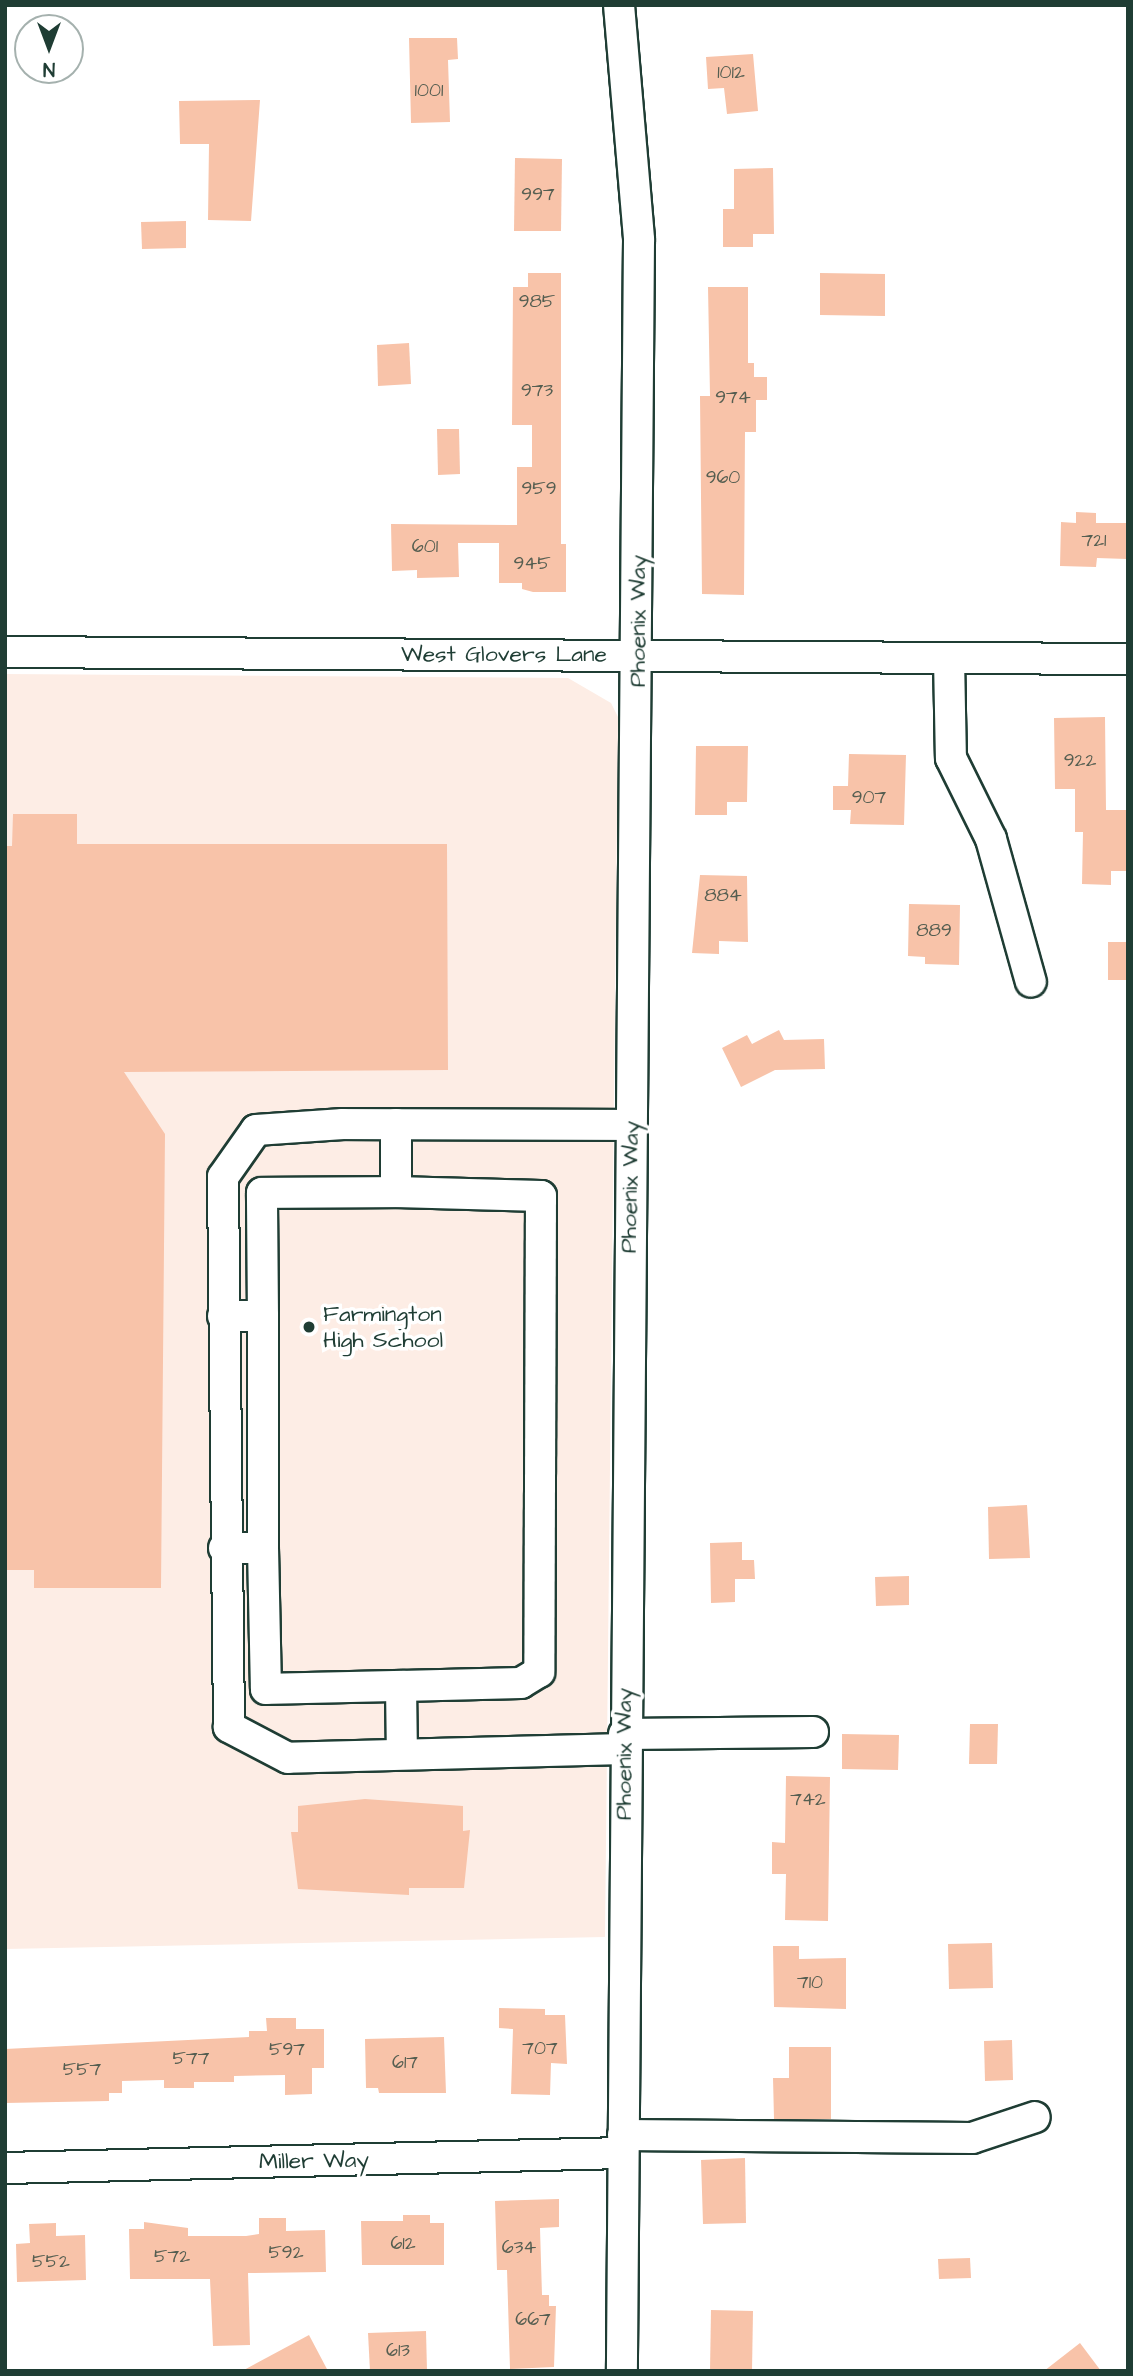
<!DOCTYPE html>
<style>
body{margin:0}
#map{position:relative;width:1133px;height:2376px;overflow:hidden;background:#fff;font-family:"Architects Daughter",sans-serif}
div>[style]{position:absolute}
.built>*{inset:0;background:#fdede5}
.building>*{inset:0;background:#f8c3a9}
.roads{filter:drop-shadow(2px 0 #1f3d34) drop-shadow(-2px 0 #1f3d34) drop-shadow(0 2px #1f3d34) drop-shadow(0 -2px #1f3d34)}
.minor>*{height:30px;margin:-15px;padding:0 15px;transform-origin:15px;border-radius:15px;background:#fff}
.dots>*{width:19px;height:19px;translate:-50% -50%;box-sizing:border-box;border:4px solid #fff;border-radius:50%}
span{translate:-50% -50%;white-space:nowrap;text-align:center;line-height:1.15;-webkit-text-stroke:7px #fff;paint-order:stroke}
.number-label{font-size:19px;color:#555e51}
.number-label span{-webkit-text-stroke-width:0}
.street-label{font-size:23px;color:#1f3d34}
.poi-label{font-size:23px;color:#1f3d34}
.left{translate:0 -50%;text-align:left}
.frame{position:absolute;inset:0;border:7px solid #1f3d34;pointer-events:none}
.north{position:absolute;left:14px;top:14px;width:70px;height:70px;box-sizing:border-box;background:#fff;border:2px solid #a5b1ae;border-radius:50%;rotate:180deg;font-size:19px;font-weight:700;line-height:28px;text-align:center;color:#1f3d34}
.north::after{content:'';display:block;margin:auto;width:24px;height:32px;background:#1f3d34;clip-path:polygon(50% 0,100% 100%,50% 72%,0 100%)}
</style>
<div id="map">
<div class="built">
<i style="clip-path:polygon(5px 674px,568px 678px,611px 703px,618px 717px,605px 1937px,5px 1949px)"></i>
</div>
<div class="building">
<i style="clip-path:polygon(409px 38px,457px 38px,458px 59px,448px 60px,450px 122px,411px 123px)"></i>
<i style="clip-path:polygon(753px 54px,758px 111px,727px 114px,724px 88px,708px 89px,706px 57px)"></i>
<i style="clip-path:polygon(260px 100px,251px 221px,208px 220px,209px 144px,180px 144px,179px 101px)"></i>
<i style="clip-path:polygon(515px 158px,562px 159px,561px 231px,514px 231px)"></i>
<i style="clip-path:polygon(773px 168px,774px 234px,753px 234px,753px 247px,723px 247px,723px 209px,734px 209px,734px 169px)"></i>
<i style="clip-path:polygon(186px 221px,186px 248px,142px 249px,141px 222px)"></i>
<i style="clip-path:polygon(528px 273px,561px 273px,561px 544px,566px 544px,566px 592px,533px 592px,522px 589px,522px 583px,499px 583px,499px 543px,458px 543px,459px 577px,417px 578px,417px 570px,392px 571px,391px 524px,517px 525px,517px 467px,532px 467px,532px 425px,512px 425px,513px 287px,528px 287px)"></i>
<i style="clip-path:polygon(820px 273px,885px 274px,885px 316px,820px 315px)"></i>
<i style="clip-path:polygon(708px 287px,748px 287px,748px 363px,754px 363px,754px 377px,767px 377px,767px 400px,756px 400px,756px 432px,745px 432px,744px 595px,702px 594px,700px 396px,710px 396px)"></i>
<i style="clip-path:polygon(409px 343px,411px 384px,378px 386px,377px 345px)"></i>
<i style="clip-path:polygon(437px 429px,459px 429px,460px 474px,438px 475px)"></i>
<i style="clip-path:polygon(1076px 512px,1096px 513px,1096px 523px,1128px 523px,1127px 559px,1097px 558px,1096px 567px,1060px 566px,1061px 522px,1076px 523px)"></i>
<i style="clip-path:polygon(1105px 717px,1106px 810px,1128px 810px,1128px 871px,1111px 871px,1111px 885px,1082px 884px,1083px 832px,1075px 832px,1075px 789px,1055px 789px,1054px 718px)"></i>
<i style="clip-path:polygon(696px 746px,748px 746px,747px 802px,727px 802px,727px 815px,695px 815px)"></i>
<i style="clip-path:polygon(849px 754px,906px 755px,904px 825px,850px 824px,851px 810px,833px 810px,833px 786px,848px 786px)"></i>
<i style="clip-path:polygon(13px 814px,77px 814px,77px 844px,447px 844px,448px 1070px,124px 1072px,165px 1134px,161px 1588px,34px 1588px,34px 1570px,5px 1570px,5px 846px,12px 846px)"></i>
<i style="clip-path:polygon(700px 875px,747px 876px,748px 942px,719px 941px,719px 954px,692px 953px)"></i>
<i style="clip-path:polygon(909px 904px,960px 905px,959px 965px,925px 964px,925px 957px,908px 956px)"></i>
<i style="clip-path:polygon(1108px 942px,1128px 942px,1128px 980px,1108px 980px)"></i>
<i style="clip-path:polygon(779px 1030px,784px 1040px,824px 1039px,825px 1069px,775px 1070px,741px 1087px,722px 1048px,747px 1035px,752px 1044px)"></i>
<i style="clip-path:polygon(1027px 1505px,1030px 1558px,989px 1559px,988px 1507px)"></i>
<i style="clip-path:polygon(742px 1542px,742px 1560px,754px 1560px,755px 1579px,735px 1579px,735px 1602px,711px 1603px,710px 1543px)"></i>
<i style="clip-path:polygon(909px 1576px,909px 1605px,876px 1606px,875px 1577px)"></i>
<i style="clip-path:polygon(970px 1724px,998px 1724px,997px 1764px,969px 1764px)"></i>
<i style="clip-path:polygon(842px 1734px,899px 1735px,898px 1770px,842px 1769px)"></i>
<i style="clip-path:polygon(786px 1776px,830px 1777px,828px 1921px,785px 1920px,786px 1874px,772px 1874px,772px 1842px,785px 1843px)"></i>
<i style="clip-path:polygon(365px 1799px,463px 1806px,463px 1831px,470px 1830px,464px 1888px,409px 1888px,409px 1895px,298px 1889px,291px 1832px,298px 1832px,298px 1806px)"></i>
<i style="clip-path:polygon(992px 1943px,993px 1988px,949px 1989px,948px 1944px)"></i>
<i style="clip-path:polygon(773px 1946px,799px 1946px,799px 1959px,846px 1958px,846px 2009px,774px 2007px)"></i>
<i style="clip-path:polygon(499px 2008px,545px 2009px,545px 2015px,565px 2015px,567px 2064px,551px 2063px,550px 2095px,511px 2094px,513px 2029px,499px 2028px)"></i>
<i style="clip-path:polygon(266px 2018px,296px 2018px,296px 2029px,324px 2029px,324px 2068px,312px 2068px,312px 2094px,285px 2095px,285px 2075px,234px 2076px,234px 2082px,194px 2082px,194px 2088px,164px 2088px,164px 2080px,122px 2081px,122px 2093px,109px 2093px,109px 2101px,5px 2103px,5px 2049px,249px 2037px,249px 2031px,267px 2031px)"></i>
<i style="clip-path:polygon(444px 2037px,446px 2093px,379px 2093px,378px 2088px,366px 2088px,365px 2039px)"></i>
<i style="clip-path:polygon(1012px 2040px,1013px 2080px,985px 2081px,984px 2041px)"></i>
<i style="clip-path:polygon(789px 2047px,831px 2047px,831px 2119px,774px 2119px,773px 2078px,789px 2078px)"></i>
<i style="clip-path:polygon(745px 2158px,746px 2223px,703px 2224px,701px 2160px)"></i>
<i style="clip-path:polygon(559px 2199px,559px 2227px,540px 2228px,542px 2295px,549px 2295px,549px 2306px,556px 2306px,554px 2367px,510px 2369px,507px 2270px,497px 2270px,495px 2201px)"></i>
<i style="clip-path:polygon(403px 2215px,430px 2215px,430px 2223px,444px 2223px,444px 2265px,362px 2265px,361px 2221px,403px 2221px)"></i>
<i style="clip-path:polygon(259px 2218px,286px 2218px,286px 2231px,325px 2230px,326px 2272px,248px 2273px,250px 2345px,213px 2346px,210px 2279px,130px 2279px,129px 2229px,144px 2229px,144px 2222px,188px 2228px,188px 2236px,246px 2236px,259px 2234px)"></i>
<i style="clip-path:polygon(56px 2223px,56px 2236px,85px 2235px,86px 2280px,17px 2282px,16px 2244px,30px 2243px,29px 2224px)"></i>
<i style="clip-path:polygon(970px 2258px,971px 2278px,939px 2279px,938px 2259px)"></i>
<i style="clip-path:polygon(711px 2310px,753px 2311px,752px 2371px,710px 2371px)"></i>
<i style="clip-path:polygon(426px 2331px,427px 2371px,370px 2371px,368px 2333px)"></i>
<i style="clip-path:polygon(309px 2335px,328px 2371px,242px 2371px)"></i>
<i style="clip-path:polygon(1080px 2343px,1101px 2371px,1044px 2371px)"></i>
</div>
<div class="roads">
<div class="minor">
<i style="left:619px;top:5px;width:236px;rotate:85.1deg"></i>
<i style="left:639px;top:240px;width:2131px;rotate:90.46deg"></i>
<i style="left:5px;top:652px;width:1123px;rotate:0.36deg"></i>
<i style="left:949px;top:658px;width:100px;rotate:88.9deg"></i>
<i style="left:951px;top:758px;width:90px;rotate:63.7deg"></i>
<i style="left:991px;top:839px;width:148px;rotate:74.4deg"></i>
<i style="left:396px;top:1124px;width:68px;rotate:90deg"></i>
<i style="left:396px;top:1192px;width:145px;rotate:1.6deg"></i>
<i style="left:541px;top:1196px;width:476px;rotate:90.2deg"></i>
<i style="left:539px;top:1672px;width:21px;rotate:149deg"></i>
<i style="left:521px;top:1683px;width:120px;rotate:178.6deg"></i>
<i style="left:401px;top:1686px;width:68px;rotate:89.2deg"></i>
<i style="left:223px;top:1316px;width:40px"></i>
<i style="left:263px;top:1316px;width:232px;rotate:90deg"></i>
<i style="left:263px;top:1548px;width:39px;rotate:180deg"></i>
<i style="left:263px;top:1316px;width:123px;rotate:-90.5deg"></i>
<i style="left:262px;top:1193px;width:134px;rotate:-0.4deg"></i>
<i style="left:263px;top:1548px;width:141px;rotate:88.8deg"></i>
<i style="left:266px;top:1689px;width:135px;rotate:-1.3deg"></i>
<i style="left:624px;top:1734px;width:189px;rotate:-0.6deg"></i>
<i style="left:624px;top:1749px;width:336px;rotate:178.5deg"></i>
<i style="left:288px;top:1758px;width:67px;rotate:-152.3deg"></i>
<i style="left:229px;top:1727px;width:550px;rotate:-90.63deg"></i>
<i style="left:223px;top:1177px;width:57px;rotate:-54.9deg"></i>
<i style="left:256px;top:1130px;width:87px;rotate:-3.9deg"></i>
<i style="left:343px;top:1124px;width:287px;rotate:0.2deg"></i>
<i style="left:623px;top:2135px;width:349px;rotate:0.5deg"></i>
<i style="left:972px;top:2138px;width:66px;rotate:-18.4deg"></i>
<i style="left:5px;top:2168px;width:618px;rotate:-1.39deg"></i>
</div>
</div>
<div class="dots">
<i style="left:309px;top:1327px;background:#1f3d34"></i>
</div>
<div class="number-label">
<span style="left:731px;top:73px">1012</span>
<span style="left:429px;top:91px">1001</span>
<span style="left:538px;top:195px">997</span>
<span style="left:537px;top:302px">985</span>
<span style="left:537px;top:391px">973</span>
<span style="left:733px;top:398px">974</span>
<span style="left:723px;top:478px">960</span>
<span style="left:539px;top:489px">959</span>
<span style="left:1094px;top:541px">721</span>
<span style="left:425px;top:547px">601</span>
<span style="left:532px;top:564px">945</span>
<span style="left:1080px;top:761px">922</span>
<span style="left:869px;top:798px">907</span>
<span style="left:723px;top:896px">884</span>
<span style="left:934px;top:931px">889</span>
<span style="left:808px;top:1800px">742</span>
<span style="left:810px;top:1983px">710</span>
<span style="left:540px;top:2049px">707</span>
<span style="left:287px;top:2050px">597</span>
<span style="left:191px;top:2059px">577</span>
<span style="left:405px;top:2063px">617</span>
<span style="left:82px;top:2070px">557</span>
<span style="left:403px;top:2244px">612</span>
<span style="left:519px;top:2248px">634</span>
<span style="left:286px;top:2253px">592</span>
<span style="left:172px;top:2257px">572</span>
<span style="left:51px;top:2262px">552</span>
<span style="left:533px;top:2320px">667</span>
<span style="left:398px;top:2351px">613</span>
</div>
<div class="street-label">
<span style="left:638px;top:621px;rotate:-90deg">Phoenix Way</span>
<span style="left:504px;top:654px">West Glovers Lane</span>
<span style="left:630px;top:1187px;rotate:-89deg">Phoenix Way</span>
<span style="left:624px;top:1754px;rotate:-90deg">Phoenix Way</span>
<span style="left:314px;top:2161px;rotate:-1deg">Miller Way</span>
</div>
<div class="poi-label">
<span class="left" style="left:323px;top:1327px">Farmington<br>High School</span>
</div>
<div class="frame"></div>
<div class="north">N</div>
</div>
